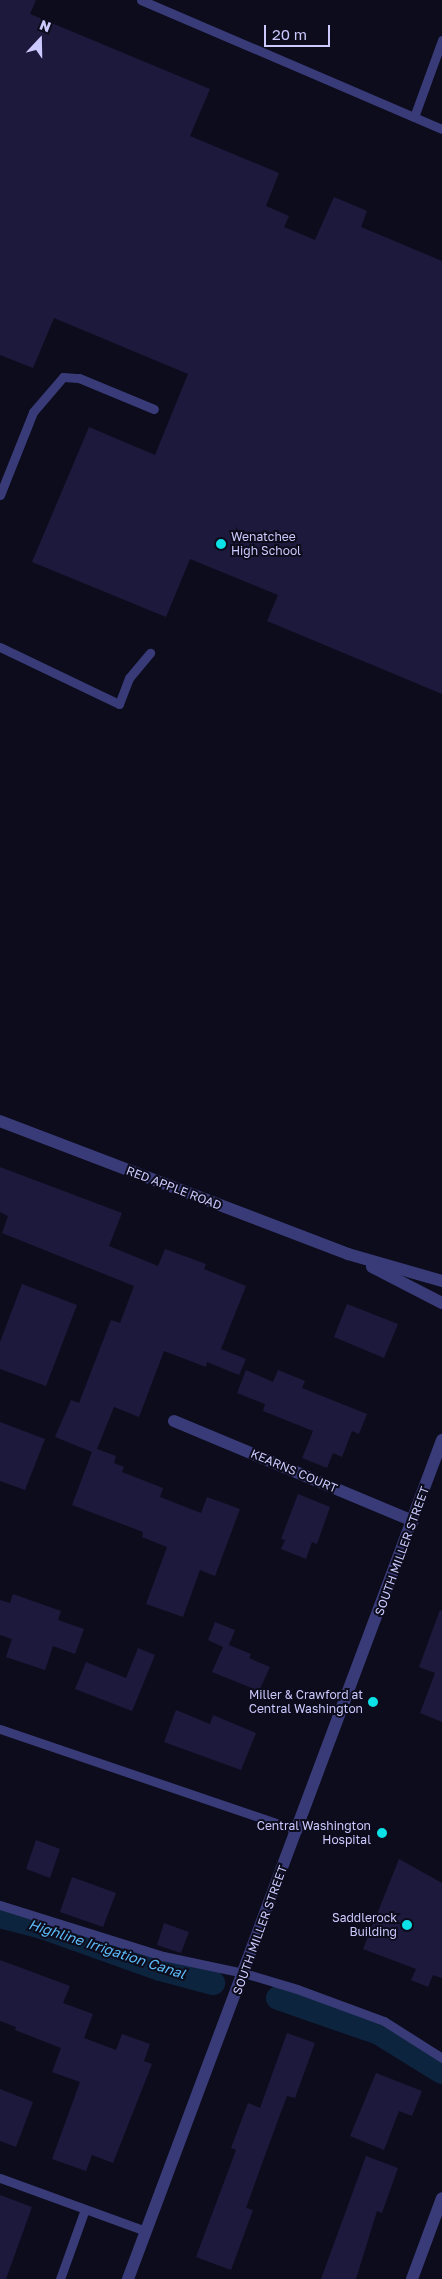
<!DOCTYPE html>
<style>
body{margin:0}
#map{position:relative;width:442px;height:2279px;overflow:hidden;background:#0d0c1c;font-family:"Golos Text",sans-serif}
div>[style]{position:absolute}
.canal>*{height:24px;margin:-12px;padding:0 12px;transform-origin:12px;border-radius:12px;background:#0d243e}
.building>*{inset:0;background:#1d193c}
.service>*{height:9px;margin:-4.5px;padding:0 4.5px;transform-origin:4.5px;border-radius:4.5px;background:#393b79}
.minor>*{height:12px;margin:-6px;padding:0 6px;transform-origin:6px;border-radius:6px;background:#393b79}
.tertiary>*{height:12px;margin:-6px;padding:0 6px;transform-origin:6px;border-radius:6px;background:#393b79}
.dots>*{width:14px;height:14px;translate:-50% -50%;box-sizing:border-box;border:2px solid #0d0c1c;border-radius:50%}
span{translate:-50% -50%;white-space:nowrap;text-align:center;line-height:1.15;-webkit-text-stroke:4px #0d0c1c;paint-order:stroke}
.poi-label{font-size:12px;color:#cbc9fd}
.left{translate:0 -50%;text-align:left}
.right{translate:-100% -50%;text-align:right}
.street-label{font-size:12px;color:#cbc9fd}
.water-label{font-size:14px;color:#5cbbf8;font-style:italic}
.north{position:absolute;left:15px;top:15px;width:50px;height:50px;-webkit-text-stroke:4px #0d0c1c;paint-order:stroke;rotate:21deg;font-size:14px;font-weight:700;line-height:20px;text-align:center;color:#cbc9fd}
.north::after{content:'';display:block;margin:auto;width:18px;height:22px;background:#cbc9fd;clip-path:polygon(50% 0,100% 100%,50% 72%,0 100%)}
.scale{position:absolute;left:264px;top:25px;width:66px;height:22px;box-sizing:border-box;border:2px solid #cbc9fd;border-top:0;padding-left:6px;font-size:15px;line-height:18px;white-space:nowrap;color:#cbc9fd;-webkit-text-stroke:4px #0d0c1c;paint-order:stroke}
</style>
<div id="map">
<div class="canal">
<i style="left:0;top:1916px;width:43px;rotate:14.7deg"></i>
<i style="left:42px;top:1927px;width:125px;rotate:19.6deg"></i>
<i style="left:160px;top:1969px;width:55px;rotate:14.8deg"></i>
<i style="left:278px;top:1998px;width:107px;rotate:19.1deg"></i>
<i style="left:379px;top:2033px;width:74px;rotate:31.8deg"></i>
</div>
<div class="building">
<i style="clip-path:polygon(0 0,36px 0,30px 14px,210px 89px,190px 136px,279px 173px,266px 206px,289px 216px,284px 227px,315px 240px,334px 197px,367px 211px,361px 227px,442px 261px,442px 694px,267px 621px,278px 595px,190px 559px,166px 617px,32px 562px,89px 427px,155px 455px,188px 374px,54px 318px,33px 368px,0 355px)"></i>
<i style="clip-path:polygon(0 1167px,122px 1213px,109px 1246px,158px 1266px,165px 1249px,206px 1264px,204px 1269px,246px 1286px,221px 1349px,246px 1359px,239px 1375px,207px 1362px,206px 1367px,164px 1351px,139px 1417px,114px 1407px,97px 1449px,116px 1456px,114px 1463px,124px 1467px,122px 1472px,163px 1488px,160px 1497px,201px 1513px,207px 1497px,240px 1509px,215px 1576px,200px 1570px,183px 1617px,146px 1604px,167px 1547px,142px 1537px,143px 1532px,72px 1505px,92px 1452px,55px 1437px,71px 1400px,79px 1403px,111px 1320px,120px 1323px,134px 1286px,2px 1233px,8px 1216px,0 1212px)"></i>
<i style="clip-path:polygon(22px 1284px,77px 1305px,46px 1386px,0 1369px,0 1342px)"></i>
<i style="clip-path:polygon(347px 1304px,398px 1324px,384px 1358px,334px 1337px)"></i>
<i style="clip-path:polygon(246px 1370px,273px 1382px,278px 1370px,305px 1381px,302px 1388px,367px 1414px,359px 1434px,352px 1431px,342px 1457px,333px 1453px,327px 1468px,302px 1458px,313px 1431px,263px 1411px,265px 1404px,237px 1393px)"></i>
<i style="clip-path:polygon(0 1422px,45px 1439px,25px 1490px,0 1481px)"></i>
<i style="clip-path:polygon(298px 1494px,330px 1507px,317px 1544px,312px 1542px,306px 1559px,281px 1549px,285px 1540px,281px 1539px)"></i>
<i style="clip-path:polygon(13px 1594px,61px 1611px,58px 1620px,84px 1629px,75px 1654px,53px 1646px,45px 1670px,6px 1657px,12px 1639px,0 1635px,0 1600px,10px 1603px)"></i>
<i style="clip-path:polygon(440px 1610px,442px 1611px,442px 1722px,420px 1713px,435px 1673px,419px 1667px)"></i>
<i style="clip-path:polygon(215px 1622px,235px 1630px,229px 1645px,251px 1654px,249px 1658px,270px 1667px,259px 1691px,212px 1672px,223px 1647px,208px 1640px)"></i>
<i style="clip-path:polygon(138px 1648px,155px 1655px,132px 1711px,75px 1689px,86px 1662px,126px 1678px)"></i>
<i style="clip-path:polygon(176px 1710px,210px 1724px,213px 1715px,256px 1733px,241px 1770px,164px 1742px)"></i>
<i style="clip-path:polygon(36px 1840px,60px 1849px,50px 1878px,26px 1869px)"></i>
<i style="clip-path:polygon(399px 1859px,442px 1883px,442px 1978px,433px 1975px,428px 1987px,411px 1980px,416px 1969px,363px 1949px)"></i>
<i style="clip-path:polygon(72px 1877px,116px 1893px,103px 1927px,60px 1912px)"></i>
<i style="clip-path:polygon(164px 1923px,189px 1932px,181px 1953px,157px 1945px)"></i>
<i style="clip-path:polygon(0 1960px,70px 1986px,63px 2003px,93px 2014px,84px 2038px,116px 2050px,122px 2034px,150px 2044px,144px 2061px,152px 2064px,113px 2163px,92px 2155px,86px 2171px,52px 2159px,80px 2082px,52px 2072px,61px 2048px,15px 2030px,16px 2027px,0 2021px)"></i>
<i style="clip-path:polygon(287px 2033px,315px 2043px,295px 2098px,287px 2096px,268px 2147px,246px 2208px,253px 2210px,231px 2270px,196px 2257px,236px 2150px,231px 2148px,248px 2103px,260px 2108px)"></i>
<i style="clip-path:polygon(376px 2073px,422px 2091px,412px 2116px,399px 2111px,384px 2150px,350px 2136px)"></i>
<i style="clip-path:polygon(0 2089px,33px 2102px,16px 2147px,0 2141px)"></i>
<i style="clip-path:polygon(366px 2156px,398px 2168px,382px 2213px,377px 2211px,356px 2279px,321px 2279px)"></i>
<i style="clip-path:polygon(0 2195px,32px 2207px,6px 2279px,0 2279px)"></i>
</div>
<div class="service">
<i style="left:141px;top:0;width:327px;rotate:23.2deg"></i>
<i style="left:414px;top:117px;width:82px;rotate:-70deg"></i>
<i style="left:0;top:495px;width:89px;rotate:-68.3deg"></i>
<i style="left:33px;top:412px;width:46px;rotate:-49.4deg"></i>
<i style="left:63px;top:377px;width:16px;rotate:4deg"></i>
<i style="left:79px;top:378px;width:81px;rotate:22.5deg"></i>
<i style="left:0;top:647px;width:132px;rotate:25.6deg"></i>
<i style="left:119px;top:704px;width:28px;rotate:-69deg"></i>
<i style="left:129px;top:678px;width:33px;rotate:-50deg"></i>
<i style="left:0;top:1729px;width:314px;rotate:18.8deg"></i>
<i style="left:0;top:1905px;width:171px;rotate:17.4deg"></i>
<i style="left:163px;top:1956px;width:83px;rotate:11.9deg"></i>
<i style="left:244px;top:1973px;width:55px;rotate:16.8deg"></i>
<i style="left:297px;top:1989px;width:93px;rotate:20.2deg"></i>
<i style="left:384px;top:2021px;width:69px;rotate:32.5deg"></i>
<i style="left:0;top:2178px;width:155px;rotate:20deg"></i>
<i style="left:60px;top:2279px;width:74px;rotate:-70.3deg"></i>
</div>
<div class="minor">
<i style="left:174px;top:1421px;width:259px;rotate:22.7deg"></i>
<i style="left:412px;top:2279px;width:86px;rotate:-69.7deg"></i>
</div>
<div class="tertiary">
<i style="left:0;top:1121px;width:373px;rotate:20.9deg"></i>
<i style="left:348px;top:1254px;width:98px;rotate:16deg"></i>
<i style="left:372px;top:1267px;width:79px;rotate:27.2deg"></i>
<i style="left:128px;top:2279px;width:896px;rotate:-69.48deg"></i>
</div>
<div class="dots">
<i style="left:221px;top:544px;background:#0be1e7"></i>
<i style="left:373px;top:1702px;background:#0be1e7"></i>
<i style="left:382px;top:1833px;background:#0be1e7"></i>
<i style="left:407px;top:1925px;background:#0be1e7"></i>
</div>
<div class="poi-label">
<span class="left" style="left:231px;top:544px">Wenatchee<br>High School</span>
<span class="right" style="left:363px;top:1702px">Miller &amp; Crawford at<br>Central Washington</span>
<span class="right" style="left:371px;top:1833px">Central Washington<br>Hospital</span>
<span class="right" style="left:397px;top:1925px">Saddlerock<br>Building</span>
</div>
<div class="street-label">
<span style="left:174px;top:1188px;rotate:21deg">RED APPLE ROAD</span>
<span style="left:294px;top:1471px;rotate:23deg">KEARNS COURT</span>
<span style="left:402px;top:1551px;rotate:-70deg">SOUTH MILLER STREET</span>
<span style="left:260px;top:1930px;rotate:-70deg">SOUTH MILLER STREET</span>
</div>
<div class="water-label">
<span style="left:107px;top:1949px;rotate:18deg">Highline Irrigation Canal</span>
</div>
<div class="north">N</div>
<div class="scale">20 m</div>
</div>
